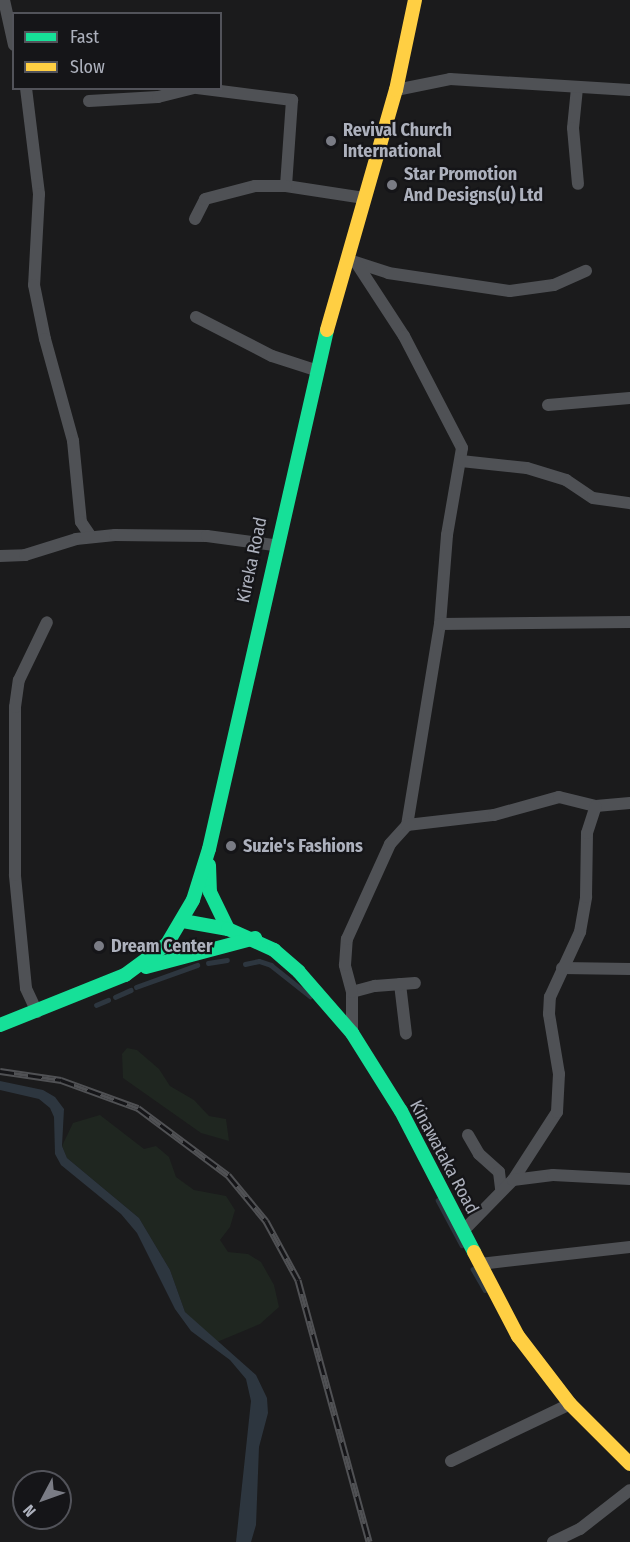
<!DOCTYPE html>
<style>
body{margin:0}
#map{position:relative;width:630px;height:1542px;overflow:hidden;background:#1b1b1c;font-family:"Fira Sans Condensed",sans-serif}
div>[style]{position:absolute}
.green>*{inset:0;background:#1f2620}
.water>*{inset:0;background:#2d363f}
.stream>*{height:4.5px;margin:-2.25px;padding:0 2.25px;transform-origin:2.25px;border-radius:2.25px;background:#2d363f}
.street>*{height:12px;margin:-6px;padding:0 6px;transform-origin:6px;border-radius:6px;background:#4f5155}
.fast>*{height:14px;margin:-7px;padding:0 7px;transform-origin:7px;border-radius:7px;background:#16e098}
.slow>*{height:14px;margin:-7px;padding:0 7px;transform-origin:7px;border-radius:7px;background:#ffcf43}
.rail>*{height:7px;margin-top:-3.5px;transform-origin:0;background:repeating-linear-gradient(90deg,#151518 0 14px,#505154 0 28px);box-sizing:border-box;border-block:2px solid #505154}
.dots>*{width:16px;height:16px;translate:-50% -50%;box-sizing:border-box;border:3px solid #151518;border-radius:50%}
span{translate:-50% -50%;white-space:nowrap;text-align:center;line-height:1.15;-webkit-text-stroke:4.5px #151518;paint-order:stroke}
.poi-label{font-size:18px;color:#adb1bd;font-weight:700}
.left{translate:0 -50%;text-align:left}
.street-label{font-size:18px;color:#adb1bd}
.legend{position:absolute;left:12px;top:12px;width:210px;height:78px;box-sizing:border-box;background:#151518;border:2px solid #52535a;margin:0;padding:8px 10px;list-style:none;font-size:18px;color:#adb1bd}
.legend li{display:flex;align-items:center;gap:12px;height:30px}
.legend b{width:30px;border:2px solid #52535a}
.north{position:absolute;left:12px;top:1470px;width:60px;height:60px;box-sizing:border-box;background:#151518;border:2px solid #52535a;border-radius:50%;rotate:229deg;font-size:16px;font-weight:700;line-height:24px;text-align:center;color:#adb1bd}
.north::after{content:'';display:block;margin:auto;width:21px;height:27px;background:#7a7c85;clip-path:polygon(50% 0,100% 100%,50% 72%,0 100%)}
</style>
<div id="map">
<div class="green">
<i style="clip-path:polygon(127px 1048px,137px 1050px,159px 1069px,170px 1086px,194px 1100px,209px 1116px,226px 1119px,229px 1141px,201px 1133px,123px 1078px,122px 1054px)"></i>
<i style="clip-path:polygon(100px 1115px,144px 1149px,156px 1146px,169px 1157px,176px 1177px,194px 1190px,226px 1196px,235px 1210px,230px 1227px,220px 1240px,228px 1252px,248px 1254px,261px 1262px,274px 1285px,279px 1307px,260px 1324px,217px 1342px,198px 1326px,185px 1312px,170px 1270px,139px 1218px,67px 1158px,62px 1146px,73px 1123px)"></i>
</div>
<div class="water">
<i style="clip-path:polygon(0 1081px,43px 1090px,55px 1097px,64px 1109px,62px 1146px,67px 1158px,139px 1218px,170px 1270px,185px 1312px,256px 1375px,267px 1398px,268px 1413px,259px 1447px,256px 1525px,251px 1542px,236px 1542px,251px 1401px,246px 1379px,230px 1360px,191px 1331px,175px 1309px,137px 1233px,121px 1214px,61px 1165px,55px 1154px,54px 1117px,50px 1108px,39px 1099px,0 1090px)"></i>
</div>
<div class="stream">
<i style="left:208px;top:963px;width:19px;rotate:-9deg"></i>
<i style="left:245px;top:964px;width:14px;rotate:-12deg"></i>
<i style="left:259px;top:961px;width:13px;rotate:18deg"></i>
<i style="left:271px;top:965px;width:50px;rotate:38.5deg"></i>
<i style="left:136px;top:987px;width:65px;rotate:-19.8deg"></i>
<i style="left:115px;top:997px;width:17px;rotate:-24deg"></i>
<i style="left:96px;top:1005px;width:13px;rotate:-23deg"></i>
<i style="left:438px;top:1200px;width:51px;rotate:61.9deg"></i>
<i style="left:473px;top:1269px;width:24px;rotate:60deg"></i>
</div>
<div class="street">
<i style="left:4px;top:0;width:46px;rotate:77.5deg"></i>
<i style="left:26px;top:88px;width:107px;rotate:83deg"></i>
<i style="left:39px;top:194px;width:91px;rotate:93.1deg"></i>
<i style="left:34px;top:285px;width:55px;rotate:78.5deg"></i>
<i style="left:45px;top:339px;width:106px;rotate:74.6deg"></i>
<i style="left:73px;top:441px;width:81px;rotate:84.4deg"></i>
<i style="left:81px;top:522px;width:18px;rotate:56deg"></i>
<i style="left:197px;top:88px;width:96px;rotate:7.2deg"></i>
<i style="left:292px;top:100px;width:86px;rotate:94deg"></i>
<i style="left:286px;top:186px;width:79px;rotate:8.7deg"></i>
<i style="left:577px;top:88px;width:40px;rotate:95.7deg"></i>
<i style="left:573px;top:128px;width:56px;rotate:84.9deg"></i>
<i style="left:396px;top:90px;width:55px;rotate:-11.5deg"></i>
<i style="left:450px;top:79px;width:180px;rotate:3.5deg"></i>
<i style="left:89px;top:101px;width:69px;rotate:-3.3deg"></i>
<i style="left:158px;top:97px;width:37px;rotate:-14deg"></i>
<i style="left:195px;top:219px;width:22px;rotate:-63deg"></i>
<i style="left:205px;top:199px;width:52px;rotate:-14.6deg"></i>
<i style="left:255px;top:186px;width:31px"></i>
<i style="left:355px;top:262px;width:35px;rotate:18deg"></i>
<i style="left:388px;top:273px;width:123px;rotate:8.4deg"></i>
<i style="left:510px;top:291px;width:44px;rotate:-7.8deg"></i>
<i style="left:554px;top:285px;width:35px;rotate:-24deg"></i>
<i style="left:357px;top:264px;width:86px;rotate:56.9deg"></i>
<i style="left:404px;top:336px;width:126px;rotate:62.6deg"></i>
<i style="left:462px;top:448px;width:88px;rotate:99.8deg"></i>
<i style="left:447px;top:535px;width:89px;rotate:94.5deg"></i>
<i style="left:440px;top:624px;width:204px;rotate:99.3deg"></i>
<i style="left:196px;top:317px;width:85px;rotate:27.2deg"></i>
<i style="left:272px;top:356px;width:45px;rotate:18deg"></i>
<i style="left:548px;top:405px;width:82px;rotate:-4.9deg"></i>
<i style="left:461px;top:461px;width:66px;rotate:6.1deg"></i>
<i style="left:527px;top:468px;width:41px;rotate:17.1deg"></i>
<i style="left:566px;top:480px;width:32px;rotate:34deg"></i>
<i style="left:593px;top:498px;width:37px;rotate:8deg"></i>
<i style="left:0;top:556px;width:25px;rotate:-2deg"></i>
<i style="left:25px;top:555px;width:53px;rotate:-17.4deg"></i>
<i style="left:76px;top:539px;width:39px;rotate:-6deg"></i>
<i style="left:115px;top:535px;width:92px;rotate:0.6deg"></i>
<i style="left:207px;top:536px;width:68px;rotate:7.7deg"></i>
<i style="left:440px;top:624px;width:190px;rotate:-0.6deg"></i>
<i style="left:562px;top:968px;width:68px;rotate:0.8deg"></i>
<i style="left:400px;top:984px;width:50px;rotate:83.2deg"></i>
<i style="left:352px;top:992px;width:24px;rotate:-15deg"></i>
<i style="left:375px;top:986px;width:40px;rotate:-4.3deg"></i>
<i style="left:37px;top:1012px;width:26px;rotate:-115deg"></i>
<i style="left:26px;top:988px;width:114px;rotate:-95.6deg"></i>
<i style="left:15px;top:875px;width:168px;rotate:-90deg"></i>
<i style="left:15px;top:707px;width:27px;rotate:-82deg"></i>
<i style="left:19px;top:680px;width:64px;rotate:-64.2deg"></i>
<i style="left:352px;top:1033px;width:41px;rotate:-90deg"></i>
<i style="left:352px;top:992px;width:28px;rotate:-105deg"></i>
<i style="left:345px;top:965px;width:26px;rotate:-86deg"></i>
<i style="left:347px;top:939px;width:104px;rotate:-65.6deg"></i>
<i style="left:390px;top:844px;width:25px;rotate:-48deg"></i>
<i style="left:407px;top:825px;width:88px;rotate:-6.6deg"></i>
<i style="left:494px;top:815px;width:67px;rotate:-15.5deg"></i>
<i style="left:559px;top:797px;width:38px;rotate:14deg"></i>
<i style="left:596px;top:806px;width:34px;rotate:-5deg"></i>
<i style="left:468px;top:1135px;width:22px;rotate:60deg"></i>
<i style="left:479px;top:1154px;width:27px;rotate:42deg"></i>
<i style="left:499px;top:1172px;width:17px;rotate:83deg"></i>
<i style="left:513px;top:1180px;width:81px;rotate:-57.1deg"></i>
<i style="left:557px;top:1112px;width:38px;rotate:-87deg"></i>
<i style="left:559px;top:1074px;width:61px;rotate:-99.5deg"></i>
<i style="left:549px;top:1014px;width:17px;rotate:-87deg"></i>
<i style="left:550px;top:997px;width:72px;rotate:-65.2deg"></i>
<i style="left:580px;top:932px;width:36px;rotate:-80deg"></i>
<i style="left:586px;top:897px;width:64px;rotate:-89.1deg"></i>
<i style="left:587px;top:833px;width:28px;rotate:-72deg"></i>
<i style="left:463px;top:1231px;width:71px;rotate:-45.6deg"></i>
<i style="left:513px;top:1180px;width:40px;rotate:-7.1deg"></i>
<i style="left:553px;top:1175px;width:77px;rotate:3deg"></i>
<i style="left:480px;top:1264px;width:151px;rotate:-6.5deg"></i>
<i style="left:451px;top:1461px;width:132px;rotate:-25.6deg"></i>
<i style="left:553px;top:1542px;width:30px;rotate:-26deg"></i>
<i style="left:580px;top:1529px;width:63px;rotate:-38deg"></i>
</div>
<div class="fast">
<i style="left:209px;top:865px;width:27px;rotate:88deg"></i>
<i style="left:210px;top:892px;width:41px;rotate:64.1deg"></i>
<i style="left:183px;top:921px;width:46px;rotate:10.1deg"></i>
<i style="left:228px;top:929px;width:51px;rotate:24.5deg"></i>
<i style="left:274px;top:950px;width:33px;rotate:41deg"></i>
<i style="left:299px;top:972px;width:81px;rotate:49deg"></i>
<i style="left:352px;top:1033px;width:92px;rotate:57.9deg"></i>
<i style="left:401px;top:1111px;width:159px;rotate:62.6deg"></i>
<i style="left:146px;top:967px;width:113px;rotate:-14.9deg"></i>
<i style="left:0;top:1025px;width:135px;rotate:-21.8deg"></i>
<i style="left:125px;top:975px;width:52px;rotate:-36.4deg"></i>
<i style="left:167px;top:944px;width:51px;rotate:-59.4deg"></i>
<i style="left:193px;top:900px;width:53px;rotate:-72.6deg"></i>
<i style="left:209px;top:849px;width:532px;rotate:-77.19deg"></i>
</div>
<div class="slow">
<i style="left:327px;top:330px;width:250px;rotate:-74deg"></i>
<i style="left:396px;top:90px;width:92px;rotate:-78.1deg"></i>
<i style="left:474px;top:1252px;width:95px;rotate:62.4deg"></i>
<i style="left:518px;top:1336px;width:86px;rotate:52.6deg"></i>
<i style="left:570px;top:1404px;width:85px;rotate:45deg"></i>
</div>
<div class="rail">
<i style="left:0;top:1071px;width:62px;rotate:8.4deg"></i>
<i style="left:61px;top:1080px;width:82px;rotate:20deg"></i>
<i style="left:138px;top:1108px;width:112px;rotate:36.7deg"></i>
<i style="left:228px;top:1175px;width:60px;rotate:50.4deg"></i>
<i style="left:266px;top:1221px;width:67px;rotate:61.5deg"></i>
<i style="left:298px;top:1280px;width:271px;rotate:74.8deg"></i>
</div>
<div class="dots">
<i style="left:331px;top:141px;background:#7a7c85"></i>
<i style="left:392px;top:185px;background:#7a7c85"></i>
<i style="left:231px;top:846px;background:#7a7c85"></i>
<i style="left:99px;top:946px;background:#7a7c85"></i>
</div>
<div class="poi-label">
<span class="left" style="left:343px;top:141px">Revival Church<br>International</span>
<span class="left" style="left:404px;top:185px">Star Promotion<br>And Designs(u) Ltd</span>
<span class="left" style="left:243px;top:846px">Suzie's Fashions</span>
<span class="left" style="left:111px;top:946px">Dream Center</span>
</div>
<div class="street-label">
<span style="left:252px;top:560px;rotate:-78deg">Kireka Road</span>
<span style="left:444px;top:1157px;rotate:62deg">Kinawataka Road</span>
</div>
<ul class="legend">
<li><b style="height:8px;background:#16e098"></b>Fast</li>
<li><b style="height:8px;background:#ffcf43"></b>Slow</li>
</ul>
<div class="north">N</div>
</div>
